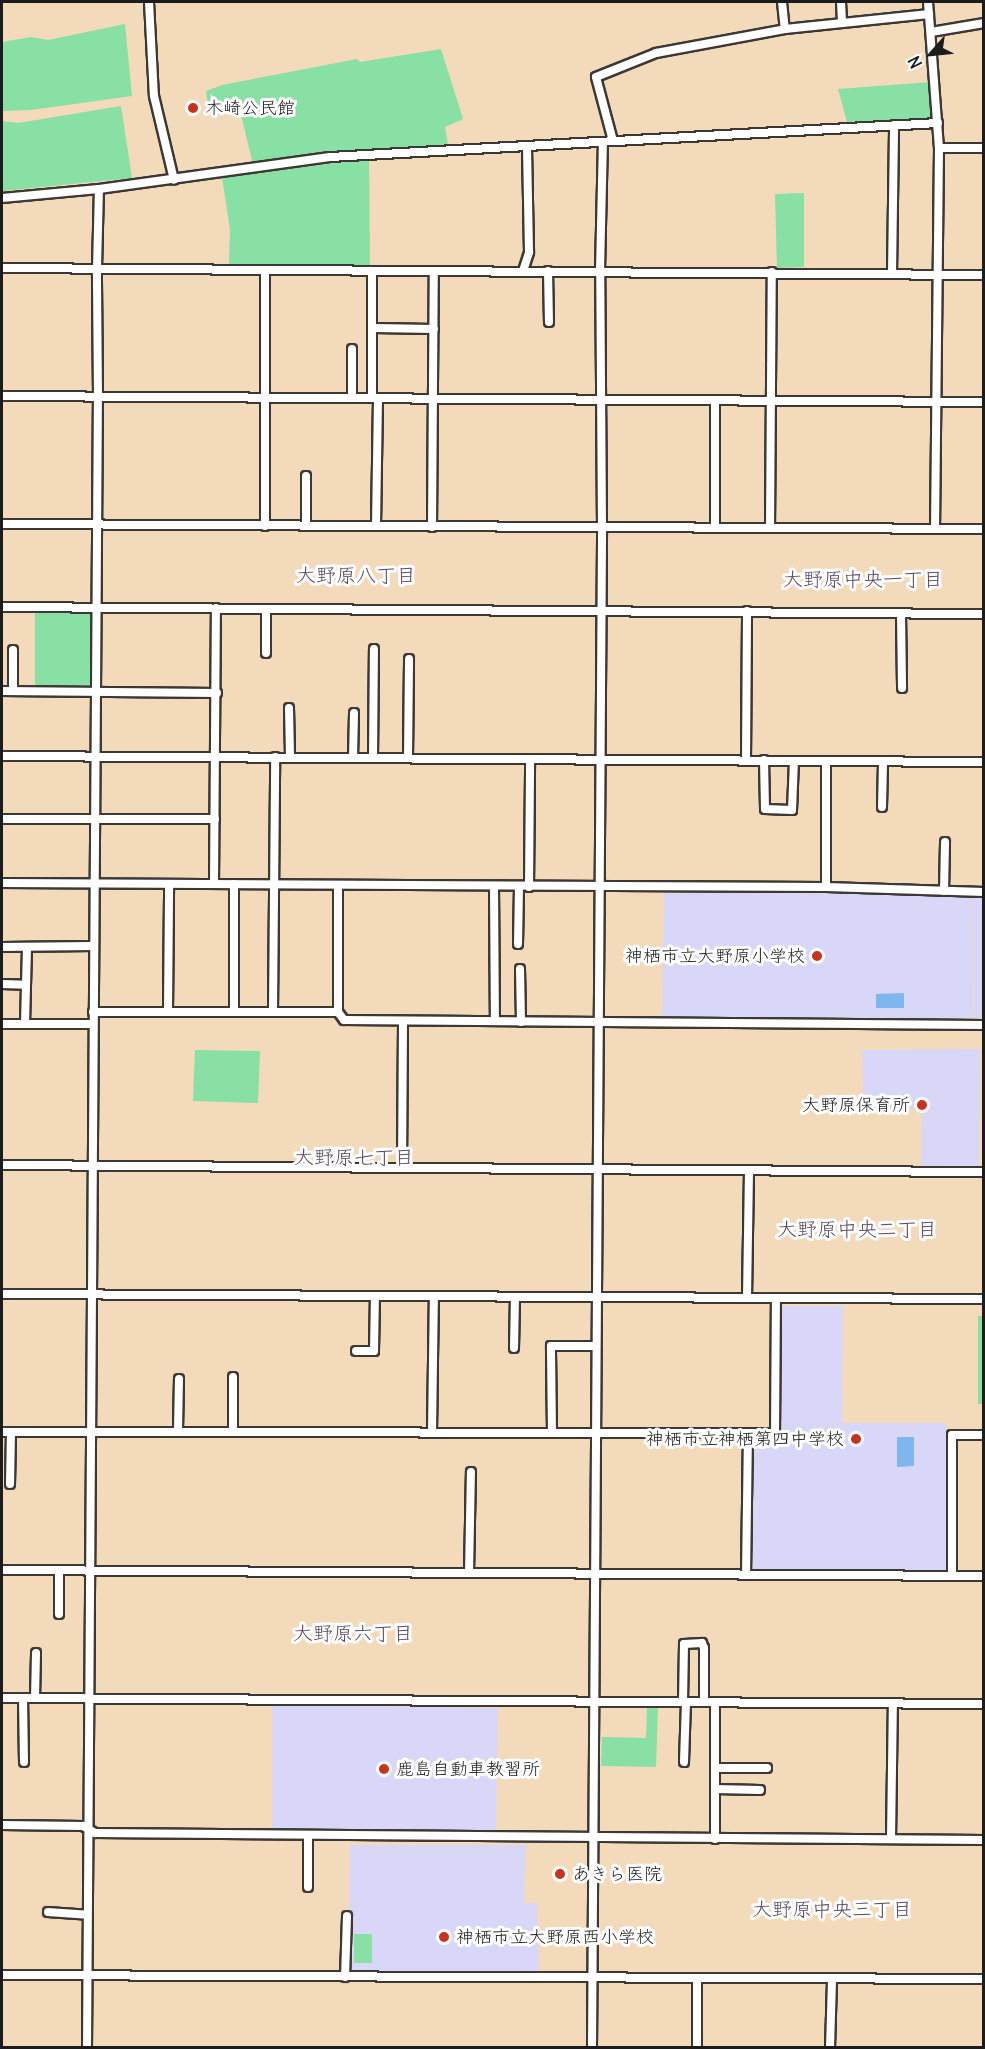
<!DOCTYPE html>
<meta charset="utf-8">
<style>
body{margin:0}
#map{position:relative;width:985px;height:2049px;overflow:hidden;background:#f2daba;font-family:Delius,"Klee One",sans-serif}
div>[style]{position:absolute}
.built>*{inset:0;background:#d8d7f8}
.green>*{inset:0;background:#88e0a4}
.water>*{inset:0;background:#7fb6ef}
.roads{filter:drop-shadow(2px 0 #3c3834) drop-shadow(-2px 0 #3c3834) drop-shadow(0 2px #3c3834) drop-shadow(0 -2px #3c3834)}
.minor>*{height:8px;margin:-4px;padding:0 4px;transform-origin:4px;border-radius:4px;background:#fff}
.dots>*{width:16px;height:16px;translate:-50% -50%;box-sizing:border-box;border:3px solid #fff;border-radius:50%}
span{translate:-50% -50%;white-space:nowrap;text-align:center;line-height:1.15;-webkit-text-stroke:6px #fff;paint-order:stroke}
.poi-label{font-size:18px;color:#1c1c1c}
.left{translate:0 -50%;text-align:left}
.right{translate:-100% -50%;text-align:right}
.neighbourhood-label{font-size:20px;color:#5c4d62}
.frame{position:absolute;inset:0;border:3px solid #1c1c1c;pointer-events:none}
.north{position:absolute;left:901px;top:24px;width:60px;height:60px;-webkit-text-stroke:4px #fff;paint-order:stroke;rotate:243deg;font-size:16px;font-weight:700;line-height:24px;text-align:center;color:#1c1c1c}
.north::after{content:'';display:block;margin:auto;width:21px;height:27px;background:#1c1c1c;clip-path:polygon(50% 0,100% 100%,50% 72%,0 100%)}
</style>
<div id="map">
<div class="built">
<i style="clip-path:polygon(664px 893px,971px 894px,973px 1018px,662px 1022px)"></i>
<i style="clip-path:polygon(972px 893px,983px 894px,983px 1018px,974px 1018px)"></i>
<i style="clip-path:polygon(980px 1049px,979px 1166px,921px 1168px,922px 1109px,864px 1109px,862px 1050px)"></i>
<i style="clip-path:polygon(780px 1306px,843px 1306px,842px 1423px,946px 1423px,947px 1572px,752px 1569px,753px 1440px,779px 1438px)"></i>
<i style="clip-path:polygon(272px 1705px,498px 1708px,496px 1832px,272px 1830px)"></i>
<i style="clip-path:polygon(350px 1845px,526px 1845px,524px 1903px,537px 1903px,539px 1972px,349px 1971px)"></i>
</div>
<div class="green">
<i style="clip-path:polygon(125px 24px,132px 96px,31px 110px,2px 111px,2px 42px,31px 37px,48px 40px)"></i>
<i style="clip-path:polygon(441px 49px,463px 119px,445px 127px,448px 145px,334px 152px,253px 164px,239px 107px,209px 113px,206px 91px,222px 85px,357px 59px,360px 62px)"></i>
<i style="clip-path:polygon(931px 82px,934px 118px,847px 122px,838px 89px)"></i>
<i style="clip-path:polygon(121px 106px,132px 178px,2px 191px,2px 121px,18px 123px)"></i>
<i style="clip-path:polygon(369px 159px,370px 265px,229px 265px,230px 230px,222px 177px)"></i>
<i style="clip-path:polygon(804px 193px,804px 267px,777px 268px,775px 194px)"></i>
<i style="clip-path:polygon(35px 612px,91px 613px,90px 688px,35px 687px)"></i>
<i style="clip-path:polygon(195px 1050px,260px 1051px,258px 1103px,193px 1101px)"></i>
<i style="clip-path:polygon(978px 1316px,983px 1316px,983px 1404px,978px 1404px)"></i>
<i style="clip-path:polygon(647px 1706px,658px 1706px,656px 1767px,601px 1766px,602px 1737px,646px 1738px)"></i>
<i style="clip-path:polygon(354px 1934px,372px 1934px,372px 1963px,354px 1963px)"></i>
</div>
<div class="water">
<i style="clip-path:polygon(904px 993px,904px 1008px,876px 1008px,876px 994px)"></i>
<i style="clip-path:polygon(897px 1437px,914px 1437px,914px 1466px,897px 1467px)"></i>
</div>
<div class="roads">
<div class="minor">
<i style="left:149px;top:2px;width:94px;rotate:87deg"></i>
<i style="left:154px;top:96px;width:86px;rotate:76.6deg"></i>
<i style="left:782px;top:2px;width:27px;rotate:84deg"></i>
<i style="left:841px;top:2px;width:21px;rotate:87deg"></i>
<i style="left:928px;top:2px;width:146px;rotate:85.7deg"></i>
<i style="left:939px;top:148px;width:381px;rotate:90.6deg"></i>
<i style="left:931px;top:32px;width:54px;rotate:-9.6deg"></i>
<i style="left:613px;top:141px;width:66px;rotate:-104.9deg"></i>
<i style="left:596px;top:77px;width:65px;rotate:-21.8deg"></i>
<i style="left:656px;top:53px;width:131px;rotate:-10.5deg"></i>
<i style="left:785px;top:29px;width:145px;rotate:-5.9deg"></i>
<i style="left:939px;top:148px;width:45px"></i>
<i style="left:2px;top:198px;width:97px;rotate:-5.3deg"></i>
<i style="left:99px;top:189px;width:233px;rotate:-7.9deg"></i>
<i style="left:330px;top:157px;width:609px;rotate:-3.2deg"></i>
<i style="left:2px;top:268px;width:982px;rotate:0.41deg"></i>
<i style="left:265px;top:270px;width:256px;rotate:90deg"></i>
<i style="left:372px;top:271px;width:127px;rotate:90deg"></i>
<i style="left:523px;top:271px;width:20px;rotate:-72deg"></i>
<i style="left:529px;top:252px;width:106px;rotate:-91.1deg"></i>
<i style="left:548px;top:271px;width:51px;rotate:88.9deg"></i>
<i style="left:892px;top:274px;width:149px;rotate:-89.2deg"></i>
<i style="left:374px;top:328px;width:60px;rotate:1deg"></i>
<i style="left:352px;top:349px;width:49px;rotate:90deg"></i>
<i style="left:2px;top:396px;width:982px;rotate:0.35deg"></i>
<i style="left:715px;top:401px;width:127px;rotate:90deg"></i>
<i style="left:306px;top:476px;width:50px;rotate:90deg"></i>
<i style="left:2px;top:524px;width:982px;rotate:0.29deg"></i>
<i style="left:376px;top:526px;width:128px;rotate:-89.1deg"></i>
<i style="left:432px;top:527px;width:256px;rotate:-89.6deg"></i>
<i style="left:770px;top:528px;width:256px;rotate:-89.6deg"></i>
<i style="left:2px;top:607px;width:982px;rotate:0.41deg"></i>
<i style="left:266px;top:609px;width:44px;rotate:90deg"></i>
<i style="left:901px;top:614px;width:74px;rotate:89.2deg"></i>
<i style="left:2px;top:691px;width:215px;rotate:0.5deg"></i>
<i style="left:13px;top:691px;width:41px;rotate:-90deg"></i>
<i style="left:289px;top:708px;width:49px;rotate:88.8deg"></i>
<i style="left:2px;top:756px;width:982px;rotate:0.35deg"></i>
<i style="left:353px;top:758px;width:45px;rotate:-88.7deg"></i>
<i style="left:373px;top:758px;width:109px;rotate:-89.5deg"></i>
<i style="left:408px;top:758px;width:99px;rotate:-89.4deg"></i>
<i style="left:746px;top:760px;width:149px;rotate:-89.6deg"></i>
<i style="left:764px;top:760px;width:49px;rotate:88.8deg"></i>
<i style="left:765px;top:809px;width:27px;rotate:2deg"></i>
<i style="left:792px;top:810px;width:49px;rotate:-87.7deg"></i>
<i style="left:826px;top:761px;width:126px;rotate:90deg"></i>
<i style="left:882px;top:807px;width:45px;rotate:-88.7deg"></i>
<i style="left:2px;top:819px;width:213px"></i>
<i style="left:2px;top:883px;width:824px;rotate:0.28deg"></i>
<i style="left:826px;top:887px;width:158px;rotate:1.8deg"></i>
<i style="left:214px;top:884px;width:276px;rotate:-89.6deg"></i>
<i style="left:234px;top:884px;width:127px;rotate:90deg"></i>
<i style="left:494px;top:887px;width:134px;rotate:89.6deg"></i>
<i style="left:529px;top:887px;width:127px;rotate:-89.5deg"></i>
<i style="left:944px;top:891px;width:49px;rotate:-88.8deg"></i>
<i style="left:518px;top:944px;width:57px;rotate:-89deg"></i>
<i style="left:2px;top:947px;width:91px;rotate:-0.6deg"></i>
<i style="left:520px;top:969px;width:53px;rotate:88.9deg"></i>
<i style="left:2px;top:984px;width:24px;rotate:2deg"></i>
<i style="left:273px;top:1010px;width:253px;rotate:-89.5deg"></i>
<i style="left:168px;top:1011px;width:127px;rotate:-89.5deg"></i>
<i style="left:93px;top:1012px;width:245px"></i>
<i style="left:338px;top:1012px;width:10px;rotate:53deg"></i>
<i style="left:344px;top:1020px;width:640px;rotate:0.45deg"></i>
<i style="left:338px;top:1012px;width:127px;rotate:-90deg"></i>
<i style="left:2px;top:1024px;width:91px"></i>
<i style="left:25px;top:1024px;width:77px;rotate:-88.5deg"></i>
<i style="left:2px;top:1165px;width:982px;rotate:0.41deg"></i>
<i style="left:402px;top:1168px;width:147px;rotate:-89.6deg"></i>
<i style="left:2px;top:1294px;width:982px;rotate:0.29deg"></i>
<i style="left:747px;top:1298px;width:128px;rotate:-89.1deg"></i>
<i style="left:514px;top:1348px;width:51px;rotate:-88.9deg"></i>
<i style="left:356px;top:1351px;width:18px"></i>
<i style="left:374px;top:1351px;width:55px;rotate:-89deg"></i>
<i style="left:233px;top:1377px;width:53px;rotate:90deg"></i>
<i style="left:178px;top:1430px;width:51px;rotate:-88.9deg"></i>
<i style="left:2px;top:1432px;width:773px;rotate:0.07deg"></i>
<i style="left:775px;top:1433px;width:135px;rotate:-89.6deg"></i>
<i style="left:432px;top:1432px;width:135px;rotate:-89.2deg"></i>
<i style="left:552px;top:1433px;width:87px;rotate:-90.7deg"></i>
<i style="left:551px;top:1346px;width:45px"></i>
<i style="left:10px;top:1484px;width:52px;rotate:-88.9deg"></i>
<i style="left:2px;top:1570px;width:982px;rotate:0.35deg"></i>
<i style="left:59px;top:1571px;width:43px;rotate:90deg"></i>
<i style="left:469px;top:1573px;width:101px;rotate:-88.9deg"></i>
<i style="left:746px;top:1575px;width:142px;rotate:-89.2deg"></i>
<i style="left:952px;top:1576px;width:141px;rotate:-90deg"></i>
<i style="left:952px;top:1435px;width:32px"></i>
<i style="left:2px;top:1698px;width:982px;rotate:0.35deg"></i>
<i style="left:23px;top:1698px;width:64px;rotate:89.1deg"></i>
<i style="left:35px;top:1698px;width:45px;rotate:-88.7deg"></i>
<i style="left:683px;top:1702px;width:58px;rotate:-89deg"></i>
<i style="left:684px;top:1644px;width:18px;rotate:-3deg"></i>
<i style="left:702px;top:1643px;width:5px;rotate:68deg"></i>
<i style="left:704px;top:1648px;width:54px;rotate:90deg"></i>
<i style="left:684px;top:1762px;width:60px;rotate:-88.1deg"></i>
<i style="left:715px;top:1768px;width:52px"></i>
<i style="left:715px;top:1789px;width:45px;rotate:1.3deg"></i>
<i style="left:2px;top:1825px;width:81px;rotate:0.7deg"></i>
<i style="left:83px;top:1826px;width:14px;rotate:30deg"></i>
<i style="left:95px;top:1833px;width:889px;rotate:0.45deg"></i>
<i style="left:308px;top:1835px;width:52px;rotate:90deg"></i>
<i style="left:715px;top:1839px;width:137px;rotate:-90deg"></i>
<i style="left:891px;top:1839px;width:136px;rotate:-89.2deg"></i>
<i style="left:48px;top:1912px;width:39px;rotate:4deg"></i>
<i style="left:2px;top:1975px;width:982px;rotate:0.23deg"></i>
<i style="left:345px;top:1977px;width:61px;rotate:-88.1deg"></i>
<i style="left:87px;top:2048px;width:1652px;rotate:-89.62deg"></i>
<i style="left:98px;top:396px;width:127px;rotate:-90.5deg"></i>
<i style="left:97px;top:269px;width:80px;rotate:-88.6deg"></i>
<i style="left:592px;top:2048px;width:1521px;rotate:-89.62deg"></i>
<i style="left:602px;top:527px;width:256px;rotate:-90.4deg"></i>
<i style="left:600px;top:271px;width:129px;rotate:-88.7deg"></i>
<i style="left:697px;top:2048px;width:70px;rotate:-90deg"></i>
<i style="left:830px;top:2048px;width:69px;rotate:-88.3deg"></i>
</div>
</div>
<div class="dots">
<i style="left:193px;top:108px;background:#c8321e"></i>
<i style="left:817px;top:956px;background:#c8321e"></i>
<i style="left:922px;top:1105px;background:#c8321e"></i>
<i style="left:856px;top:1439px;background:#c8321e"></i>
<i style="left:384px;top:1769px;background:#c8321e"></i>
<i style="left:560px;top:1874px;background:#c8321e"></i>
<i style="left:444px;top:1937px;background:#c8321e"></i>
</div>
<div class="poi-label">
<span class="left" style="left:205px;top:108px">木崎公民館</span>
<span class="right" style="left:805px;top:956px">神栖市立大野原小学校</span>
<span class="right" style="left:910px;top:1105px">大野原保育所</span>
<span class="right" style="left:844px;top:1439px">神栖市立神栖第四中学校</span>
<span class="left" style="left:396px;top:1769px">鹿島自動車教習所</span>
<span class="left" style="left:572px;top:1874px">あきら医院</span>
<span class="left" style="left:456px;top:1937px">神栖市立大野原西小学校</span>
</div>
<div class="neighbourhood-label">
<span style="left:356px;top:574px">大野原八丁目</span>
<span style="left:863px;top:578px">大野原中央一丁目</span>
<span style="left:354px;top:1156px">大野原七丁目</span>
<span style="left:857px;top:1228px">大野原中央二丁目</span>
<span style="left:353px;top:1632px">大野原六丁目</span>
<span style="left:832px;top:1908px">大野原中央三丁目</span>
</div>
<div class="frame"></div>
<div class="north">N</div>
</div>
